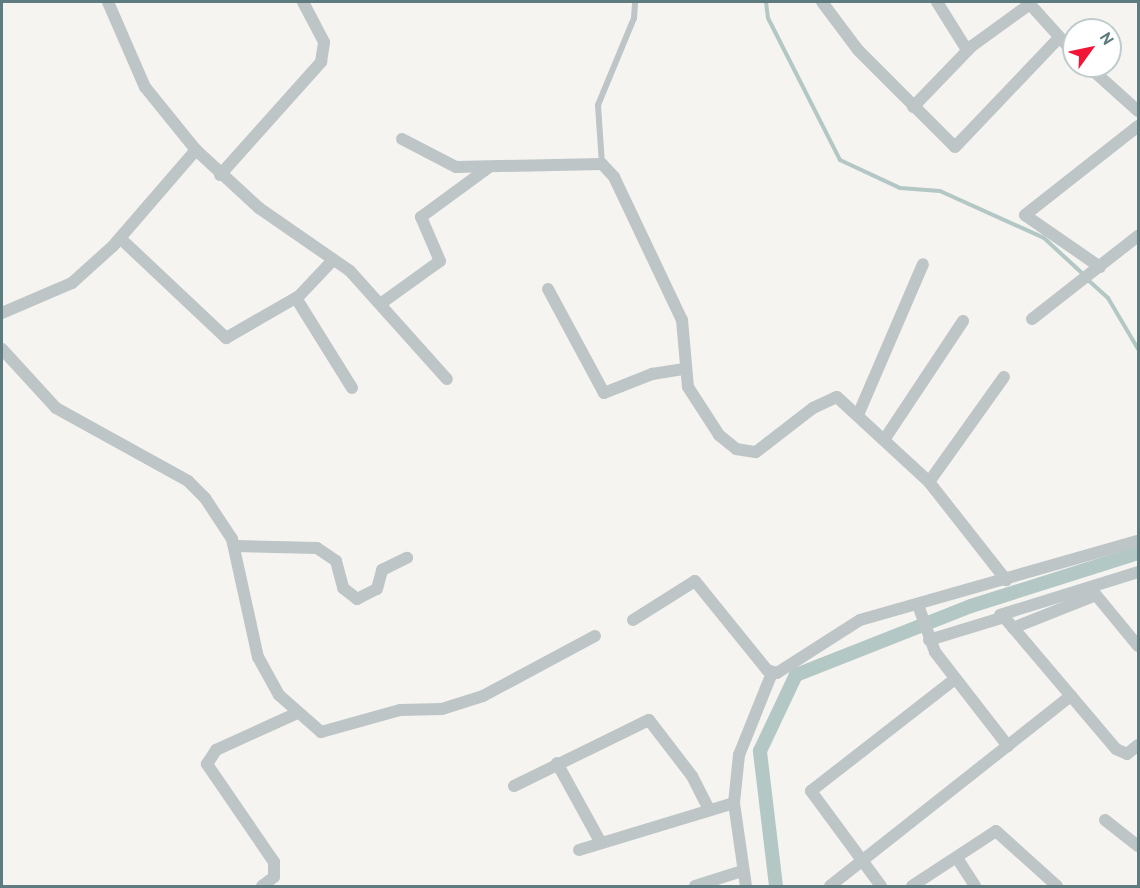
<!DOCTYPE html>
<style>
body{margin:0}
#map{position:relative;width:1140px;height:888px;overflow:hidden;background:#f5f4f1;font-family:Overpass,sans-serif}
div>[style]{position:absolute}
.stream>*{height:4px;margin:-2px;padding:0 2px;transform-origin:2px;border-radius:2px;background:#b3c7c5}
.canal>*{height:14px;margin:-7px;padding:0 7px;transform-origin:7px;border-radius:7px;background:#b3c7c5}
.lane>*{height:6px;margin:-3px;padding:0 3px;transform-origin:3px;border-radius:3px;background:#bdc5c6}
.street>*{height:12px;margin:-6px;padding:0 6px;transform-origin:6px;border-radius:6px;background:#bdc5c6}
span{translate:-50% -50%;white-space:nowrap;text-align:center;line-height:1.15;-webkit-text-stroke:6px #fff;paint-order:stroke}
.frame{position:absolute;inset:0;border:3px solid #5e7c7f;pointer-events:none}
.north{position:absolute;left:1062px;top:18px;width:60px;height:60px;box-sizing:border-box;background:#fff;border:2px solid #bfcbcc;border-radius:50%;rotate:57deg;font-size:16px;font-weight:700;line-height:24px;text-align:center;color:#5e7c7f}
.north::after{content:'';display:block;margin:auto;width:21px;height:27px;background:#f11635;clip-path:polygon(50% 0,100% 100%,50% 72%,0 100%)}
</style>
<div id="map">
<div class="stream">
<i style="left:766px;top:2px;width:16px;rotate:83deg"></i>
<i style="left:768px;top:18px;width:159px;rotate:63.1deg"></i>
<i style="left:840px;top:160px;width:66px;rotate:25deg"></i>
<i style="left:900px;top:188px;width:40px;rotate:4.3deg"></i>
<i style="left:940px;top:191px;width:114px;rotate:24.3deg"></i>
<i style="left:1044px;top:238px;width:53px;rotate:42.7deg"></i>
<i style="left:1088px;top:280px;width:27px;rotate:42deg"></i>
<i style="left:1108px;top:298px;width:59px;rotate:59.5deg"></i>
</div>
<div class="canal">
<i style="left:776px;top:886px;width:136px;rotate:-96.8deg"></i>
<i style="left:760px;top:751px;width:84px;rotate:-64.7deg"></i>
<i style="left:796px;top:675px;width:188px;rotate:-21.5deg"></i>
<i style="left:971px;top:606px;width:175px;rotate:-17.6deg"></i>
</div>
<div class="lane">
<i style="left:602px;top:164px;width:59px;rotate:-93.9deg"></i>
<i style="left:598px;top:105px;width:94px;rotate:-67.5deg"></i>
<i style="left:634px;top:18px;width:16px;rotate:-86deg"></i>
</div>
<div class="street">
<i style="left:108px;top:2px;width:93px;rotate:66.5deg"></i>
<i style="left:145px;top:87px;width:81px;rotate:51deg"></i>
<i style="left:196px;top:150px;width:86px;rotate:42.6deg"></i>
<i style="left:259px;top:208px;width:111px;rotate:34.7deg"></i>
<i style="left:350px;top:271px;width:145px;rotate:48.1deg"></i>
<i style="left:822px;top:2px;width:60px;rotate:53.1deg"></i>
<i style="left:858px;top:50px;width:137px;rotate:45deg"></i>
<i style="left:955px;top:147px;width:149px;rotate:-46.4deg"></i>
<i style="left:937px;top:2px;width:57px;rotate:58deg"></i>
<i style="left:1028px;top:2px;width:69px;rotate:48deg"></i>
<i style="left:1088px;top:66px;width:67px;rotate:42deg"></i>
<i style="left:913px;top:107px;width:85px;rotate:-46deg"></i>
<i style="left:972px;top:46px;width:72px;rotate:-35.9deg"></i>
<i style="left:402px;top:139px;width:61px;rotate:27.4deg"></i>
<i style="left:456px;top:167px;width:146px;rotate:-1.2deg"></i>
<i style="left:602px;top:164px;width:18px;rotate:47deg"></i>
<i style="left:614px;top:177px;width:158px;rotate:64.6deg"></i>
<i style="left:682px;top:320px;width:67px;rotate:84.9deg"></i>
<i style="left:688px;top:387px;width:57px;rotate:57.1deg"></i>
<i style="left:719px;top:435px;width:22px;rotate:39deg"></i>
<i style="left:736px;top:449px;width:20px;rotate:9deg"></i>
<i style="left:756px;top:452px;width:72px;rotate:-37.7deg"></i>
<i style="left:813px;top:408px;width:26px;rotate:-25deg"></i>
<i style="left:837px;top:397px;width:125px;rotate:42.7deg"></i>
<i style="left:929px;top:482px;width:125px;rotate:51.8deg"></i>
<i style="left:220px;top:175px;width:152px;rotate:-48.2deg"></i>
<i style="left:321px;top:62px;width:20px;rotate:-81deg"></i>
<i style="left:324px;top:42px;width:45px;rotate:-117.7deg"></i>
<i style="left:120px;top:238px;width:146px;rotate:43.3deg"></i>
<i style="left:226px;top:338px;width:84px;rotate:-29.9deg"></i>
<i style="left:299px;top:296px;width:50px;rotate:-46.6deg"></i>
<i style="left:1100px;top:267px;width:91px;rotate:-145.3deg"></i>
<i style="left:1025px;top:215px;width:144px;rotate:-38.2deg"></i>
<i style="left:548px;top:289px;width:118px;rotate:61.7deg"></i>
<i style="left:604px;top:393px;width:52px;rotate:-21.6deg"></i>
<i style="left:652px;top:374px;width:33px;rotate:-9deg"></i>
<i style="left:296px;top:298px;width:106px;rotate:58.1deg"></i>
<i style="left:383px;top:302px;width:70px;rotate:-35.7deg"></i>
<i style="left:440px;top:261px;width:48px;rotate:-113.4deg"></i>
<i style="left:421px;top:217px;width:83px;rotate:-36.2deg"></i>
<i style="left:2px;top:313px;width:76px;rotate:-23.2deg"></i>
<i style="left:72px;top:283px;width:55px;rotate:-42.1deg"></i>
<i style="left:113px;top:246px;width:127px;rotate:-49.2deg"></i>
<i style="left:1032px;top:319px;width:135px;rotate:-38.1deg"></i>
<i style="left:2px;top:349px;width:80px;rotate:47.5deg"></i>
<i style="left:56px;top:408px;width:151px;rotate:28.9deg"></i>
<i style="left:188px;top:481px;width:24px;rotate:45deg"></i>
<i style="left:205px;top:498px;width:49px;rotate:56.6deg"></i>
<i style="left:232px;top:539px;width:121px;rotate:77.6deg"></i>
<i style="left:258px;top:657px;width:43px;rotate:61.1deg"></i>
<i style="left:279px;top:695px;width:56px;rotate:41.4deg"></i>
<i style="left:321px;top:732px;width:82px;rotate:-15.6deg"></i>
<i style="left:400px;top:710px;width:42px;rotate:-1.4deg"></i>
<i style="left:442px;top:709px;width:43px;rotate:-17.6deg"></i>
<i style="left:483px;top:696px;width:127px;rotate:-28.2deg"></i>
<i style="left:858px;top:415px;width:164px;rotate:-66.7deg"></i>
<i style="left:884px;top:440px;width:143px;rotate:-56.4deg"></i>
<i style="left:929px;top:482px;width:129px;rotate:-54.5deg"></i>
<i style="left:234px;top:546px;width:83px;rotate:1.4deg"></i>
<i style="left:317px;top:548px;width:23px;rotate:34deg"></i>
<i style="left:336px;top:561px;width:28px;rotate:75deg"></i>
<i style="left:343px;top:588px;width:18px;rotate:38deg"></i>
<i style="left:357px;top:599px;width:22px;rotate:-27deg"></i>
<i style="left:377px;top:589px;width:20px;rotate:-75deg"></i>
<i style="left:382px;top:570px;width:28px;rotate:-26deg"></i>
<i style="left:918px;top:605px;width:50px;rotate:70.1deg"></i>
<i style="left:935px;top:652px;width:119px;rotate:52.2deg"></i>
<i style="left:1000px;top:615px;width:145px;rotate:-17.3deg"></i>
<i style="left:633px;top:620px;width:73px;rotate:-32.2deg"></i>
<i style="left:695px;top:581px;width:114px;rotate:51deg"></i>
<i style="left:767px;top:670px;width:10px;rotate:17deg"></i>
<i style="left:777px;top:673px;width:98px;rotate:-32.6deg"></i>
<i style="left:860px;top:620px;width:289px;rotate:-15.9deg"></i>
<i style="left:1013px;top:628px;width:89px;rotate:-21.7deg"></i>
<i style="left:1096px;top:595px;width:66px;rotate:50.5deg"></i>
<i style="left:929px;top:640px;width:78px;rotate:-17deg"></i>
<i style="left:1004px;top:617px;width:173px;rotate:49.7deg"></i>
<i style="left:1116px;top:749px;width:12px;rotate:24deg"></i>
<i style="left:1127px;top:754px;width:14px;rotate:-39deg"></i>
<i style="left:557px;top:763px;width:91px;rotate:61.2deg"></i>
<i style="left:514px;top:786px;width:150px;rotate:-26.1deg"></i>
<i style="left:649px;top:720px;width:71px;rotate:52.5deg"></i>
<i style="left:692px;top:776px;width:37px;rotate:63deg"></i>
<i style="left:734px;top:803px;width:84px;rotate:81.8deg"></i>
<i style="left:1105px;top:820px;width:42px;rotate:38.2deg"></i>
<i style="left:579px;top:850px;width:162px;rotate:-16.9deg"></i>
<i style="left:734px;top:803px;width:48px;rotate:-84.1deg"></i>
<i style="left:739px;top:755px;width:88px;rotate:-68.1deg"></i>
<i style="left:957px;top:858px;width:33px;rotate:57deg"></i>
<i style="left:262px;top:886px;width:15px;rotate:-37deg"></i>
<i style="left:274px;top:877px;width:15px;rotate:-90deg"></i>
<i style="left:274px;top:862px;width:119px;rotate:-124.4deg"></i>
<i style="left:207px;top:764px;width:17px;rotate:-57deg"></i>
<i style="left:216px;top:750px;width:87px;rotate:-24.5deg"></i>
<i style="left:695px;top:886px;width:49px;rotate:-17.7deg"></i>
<i style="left:830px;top:886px;width:307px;rotate:-38.3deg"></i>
<i style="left:881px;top:886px;width:118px;rotate:-126.4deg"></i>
<i style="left:811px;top:791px;width:182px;rotate:-37.9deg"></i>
<i style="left:912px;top:886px;width:100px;rotate:-33.2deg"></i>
<i style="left:996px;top:831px;width:82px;rotate:42deg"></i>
</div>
<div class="frame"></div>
<div class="north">N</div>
</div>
